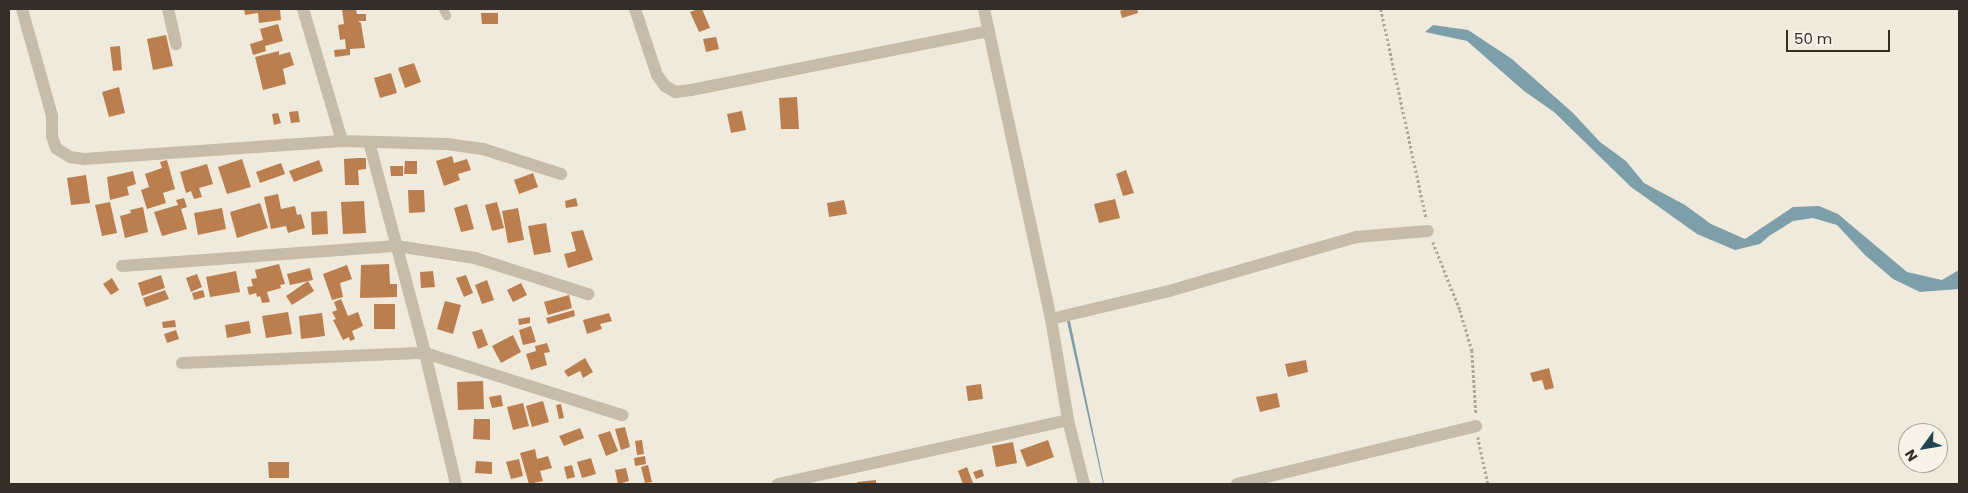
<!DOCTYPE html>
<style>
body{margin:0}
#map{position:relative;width:1968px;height:493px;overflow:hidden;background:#efeadc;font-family:Poppins,sans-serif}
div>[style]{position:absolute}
.water>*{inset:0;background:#7d9faa}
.building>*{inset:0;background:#ba7e4f}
.path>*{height:2.5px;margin-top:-1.25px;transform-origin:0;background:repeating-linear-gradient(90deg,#b2a693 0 2.5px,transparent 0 5px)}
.service>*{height:9px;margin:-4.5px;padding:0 4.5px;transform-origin:4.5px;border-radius:4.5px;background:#c6bca9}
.minor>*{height:12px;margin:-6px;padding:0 6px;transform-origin:6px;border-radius:6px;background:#c6bca9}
.tertiary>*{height:12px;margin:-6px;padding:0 6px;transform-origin:6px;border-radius:6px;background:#c6bca9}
span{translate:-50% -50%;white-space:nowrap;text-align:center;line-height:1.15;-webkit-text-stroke:4px #f7f3e8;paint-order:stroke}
.frame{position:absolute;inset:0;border:10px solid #342e28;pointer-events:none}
.north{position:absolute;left:1898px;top:423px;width:50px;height:50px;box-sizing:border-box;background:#f7f3e8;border:1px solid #a9a49b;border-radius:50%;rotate:238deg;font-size:14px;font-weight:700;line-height:20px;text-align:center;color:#342e28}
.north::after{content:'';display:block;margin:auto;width:18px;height:22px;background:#224552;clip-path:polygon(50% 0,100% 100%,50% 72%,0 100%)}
.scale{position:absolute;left:1786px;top:30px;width:104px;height:22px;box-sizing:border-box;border:2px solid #342e28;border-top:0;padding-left:6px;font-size:15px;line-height:18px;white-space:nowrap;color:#342e28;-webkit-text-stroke:4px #f7f3e8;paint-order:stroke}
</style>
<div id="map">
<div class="water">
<i style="clip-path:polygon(1433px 25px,1468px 30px,1512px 59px,1573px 113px,1600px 142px,1626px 161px,1644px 183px,1685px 205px,1711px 224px,1745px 239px,1793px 207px,1819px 206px,1838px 214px,1907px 272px,1942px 280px,1959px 270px,1959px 289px,1920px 292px,1893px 279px,1865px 255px,1837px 225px,1813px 218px,1793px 221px,1769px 236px,1760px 244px,1735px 250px,1697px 234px,1631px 187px,1554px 112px,1524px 91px,1467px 41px,1425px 32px)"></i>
<i style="clip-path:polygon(1067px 321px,1070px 321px,1104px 484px,1103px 484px)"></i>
</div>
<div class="building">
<i style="clip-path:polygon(244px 9px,280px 9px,281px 20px,259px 23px,258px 13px,245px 15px)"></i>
<i style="clip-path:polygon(342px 9px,356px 9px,357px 14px,366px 14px,366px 21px,358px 21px,361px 23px,365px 48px,350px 49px,350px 55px,335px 57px,334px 50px,346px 49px,345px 39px,340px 40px,338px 25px,344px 24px)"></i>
<i style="clip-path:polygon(698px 9px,702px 9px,710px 28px,699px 32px,690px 12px)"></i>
<i style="clip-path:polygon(1126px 9px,1137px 9px,1138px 13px,1122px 18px,1120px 11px)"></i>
<i style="clip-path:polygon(481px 13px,498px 13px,498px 24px,482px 24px)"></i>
<i style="clip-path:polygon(278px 24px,283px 41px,265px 46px,266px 51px,253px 55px,250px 44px,263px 40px,260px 29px)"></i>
<i style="clip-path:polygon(166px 35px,173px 66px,153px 70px,147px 39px)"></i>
<i style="clip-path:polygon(716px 37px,719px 49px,706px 52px,703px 39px)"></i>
<i style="clip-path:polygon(120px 46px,122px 70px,113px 71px,110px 47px)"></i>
<i style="clip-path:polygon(279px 51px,279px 55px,290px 52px,294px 65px,283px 69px,286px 84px,263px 90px,255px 57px)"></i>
<i style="clip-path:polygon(414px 63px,421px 82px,405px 88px,398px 68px)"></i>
<i style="clip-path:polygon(391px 73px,397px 93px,380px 98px,374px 78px)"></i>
<i style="clip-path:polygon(119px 87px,125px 113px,109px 117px,102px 92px)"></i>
<i style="clip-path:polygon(797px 97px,799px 129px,781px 129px,779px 98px)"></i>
<i style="clip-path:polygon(298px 111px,300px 122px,291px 123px,289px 112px)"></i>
<i style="clip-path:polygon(742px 111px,746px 130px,731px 133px,727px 114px)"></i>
<i style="clip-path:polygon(278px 113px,281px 123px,274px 125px,272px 114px)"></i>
<i style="clip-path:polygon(452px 156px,454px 163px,467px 159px,471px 170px,458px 174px,460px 180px,444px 186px,436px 161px)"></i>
<i style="clip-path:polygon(358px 158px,366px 158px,366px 169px,358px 170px,359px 185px,345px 185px,344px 159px)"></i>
<i style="clip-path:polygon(242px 159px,251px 187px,227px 194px,218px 167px)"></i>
<i style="clip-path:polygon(167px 160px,175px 189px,163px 193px,166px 203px,147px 209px,141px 190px,149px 187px,145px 174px,162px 168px,160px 162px)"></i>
<i style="clip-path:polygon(319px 160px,323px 171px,294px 182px,289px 171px)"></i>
<i style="clip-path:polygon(405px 161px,417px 161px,417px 174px,404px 174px)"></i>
<i style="clip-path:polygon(281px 163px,285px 174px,260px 183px,256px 172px)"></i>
<i style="clip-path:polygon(207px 164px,213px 184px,199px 188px,202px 197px,194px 199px,191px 191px,186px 193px,180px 172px)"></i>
<i style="clip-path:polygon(390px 166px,403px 166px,403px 176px,391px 176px)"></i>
<i style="clip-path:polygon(1126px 170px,1134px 193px,1123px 196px,1116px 174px)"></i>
<i style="clip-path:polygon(133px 171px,136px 184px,127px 187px,129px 195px,110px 200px,107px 177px)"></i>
<i style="clip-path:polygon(533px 173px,538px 187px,519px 194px,514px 180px)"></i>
<i style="clip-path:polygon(86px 175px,90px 203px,71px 205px,67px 178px)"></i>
<i style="clip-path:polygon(408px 190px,424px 190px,425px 212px,409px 213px)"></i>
<i style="clip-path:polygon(278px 194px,281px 209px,295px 206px,297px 215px,301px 214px,305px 228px,288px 233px,286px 226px,271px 229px,264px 197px)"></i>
<i style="clip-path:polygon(184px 198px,187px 207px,181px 209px,187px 229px,162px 236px,154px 212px,178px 205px,176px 200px)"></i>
<i style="clip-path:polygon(576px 198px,578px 206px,566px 208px,565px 201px)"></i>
<i style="clip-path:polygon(1115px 199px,1120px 218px,1099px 223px,1094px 204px)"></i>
<i style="clip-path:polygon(844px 200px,847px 214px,829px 217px,827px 203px)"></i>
<i style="clip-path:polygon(364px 201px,366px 233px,343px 234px,341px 202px)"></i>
<i style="clip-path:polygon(110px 202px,117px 233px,102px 236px,95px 205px)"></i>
<i style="clip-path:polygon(497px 202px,504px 228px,492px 231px,485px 205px)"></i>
<i style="clip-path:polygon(260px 203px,268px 228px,237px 238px,230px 212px)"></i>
<i style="clip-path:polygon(467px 204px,474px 229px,461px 232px,454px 208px)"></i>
<i style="clip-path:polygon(143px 207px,148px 232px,125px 238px,120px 216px,131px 213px,130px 210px)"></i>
<i style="clip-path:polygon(222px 208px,226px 229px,198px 235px,194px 213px)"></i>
<i style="clip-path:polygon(518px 208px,524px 240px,508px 243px,502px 211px)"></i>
<i style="clip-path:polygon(327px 211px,328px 234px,312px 235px,311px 212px)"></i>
<i style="clip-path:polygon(546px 223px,551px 252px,534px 255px,528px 226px)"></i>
<i style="clip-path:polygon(583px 230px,593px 260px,568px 268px,564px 254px,576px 251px,571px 232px)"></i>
<i style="clip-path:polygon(279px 264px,285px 284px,280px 285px,281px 288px,267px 292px,270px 302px,262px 303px,260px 296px,257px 297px,256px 293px,249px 295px,247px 287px,253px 286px,251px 279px,257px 278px,255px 270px)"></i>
<i style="clip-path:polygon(389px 264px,390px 284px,397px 284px,397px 297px,360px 298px,361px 265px)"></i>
<i style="clip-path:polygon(347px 265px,352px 279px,340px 283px,343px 297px,332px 300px,323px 274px)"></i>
<i style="clip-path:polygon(310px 268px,313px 280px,290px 285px,287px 274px)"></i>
<i style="clip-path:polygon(236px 271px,240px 292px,210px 297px,206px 277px)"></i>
<i style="clip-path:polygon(433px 271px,435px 287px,421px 288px,420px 272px)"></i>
<i style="clip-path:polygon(197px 274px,202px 287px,191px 292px,186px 278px)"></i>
<i style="clip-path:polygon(161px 275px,165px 288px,142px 296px,138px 283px)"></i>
<i style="clip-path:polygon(466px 275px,473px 293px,464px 297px,456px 278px)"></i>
<i style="clip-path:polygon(112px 278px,119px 290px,111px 295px,103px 284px)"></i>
<i style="clip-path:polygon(487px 280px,494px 300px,482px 304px,475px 285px)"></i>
<i style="clip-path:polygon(308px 281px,314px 291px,292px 305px,286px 296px)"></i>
<i style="clip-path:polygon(521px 283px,527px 295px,513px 302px,507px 290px)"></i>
<i style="clip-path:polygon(165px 290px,169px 299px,146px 307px,143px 298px)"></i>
<i style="clip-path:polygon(203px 290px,205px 297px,194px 300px,192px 293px)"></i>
<i style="clip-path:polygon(569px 295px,572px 308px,548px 315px,544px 302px)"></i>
<i style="clip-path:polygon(341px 299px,348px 316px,358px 312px,363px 326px,352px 331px,355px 339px,350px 341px,349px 337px,343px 340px,333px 320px,336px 319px,332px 312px,337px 310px,334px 302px)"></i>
<i style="clip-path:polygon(445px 301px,461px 305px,453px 334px,437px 329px)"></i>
<i style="clip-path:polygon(374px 304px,395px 304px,395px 329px,374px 329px)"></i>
<i style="clip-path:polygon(574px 310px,575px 316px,548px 324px,546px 318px)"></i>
<i style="clip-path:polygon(288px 312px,292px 334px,266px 338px,262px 316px)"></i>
<i style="clip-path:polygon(322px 313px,325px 336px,301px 339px,299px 316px)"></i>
<i style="clip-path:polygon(609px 313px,612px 321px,600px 324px,602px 329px,587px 334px,583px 320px)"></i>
<i style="clip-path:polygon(530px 317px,530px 323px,519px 325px,518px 319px)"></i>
<i style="clip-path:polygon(175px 320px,176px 327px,163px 328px,162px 322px)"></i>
<i style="clip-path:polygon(249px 321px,251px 333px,227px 338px,225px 325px)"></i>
<i style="clip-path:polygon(531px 326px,536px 342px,523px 345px,519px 330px)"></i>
<i style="clip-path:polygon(482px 329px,488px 345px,478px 349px,472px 332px)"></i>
<i style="clip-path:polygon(176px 330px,179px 339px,167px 343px,164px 334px)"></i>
<i style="clip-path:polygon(513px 335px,521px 352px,501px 363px,492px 346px)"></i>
<i style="clip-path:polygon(547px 343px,550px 352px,544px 353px,547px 365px,531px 370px,526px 354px,536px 351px,535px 346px)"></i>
<i style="clip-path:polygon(585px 358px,593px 372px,583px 378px,580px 371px,568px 377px,564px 371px)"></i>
<i style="clip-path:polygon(1306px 360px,1308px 372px,1288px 377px,1285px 364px)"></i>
<i style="clip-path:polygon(1549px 368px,1554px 388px,1545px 390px,1542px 380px,1533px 382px,1530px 373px)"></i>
<i style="clip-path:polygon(483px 381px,484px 409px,458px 410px,457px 382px)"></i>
<i style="clip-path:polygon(981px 384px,983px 399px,968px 401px,966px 386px)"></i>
<i style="clip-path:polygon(1277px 393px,1280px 407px,1260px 412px,1256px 397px)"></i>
<i style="clip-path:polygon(501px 395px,503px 406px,492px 408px,489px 397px)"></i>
<i style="clip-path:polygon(543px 401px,549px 422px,532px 427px,526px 406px)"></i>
<i style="clip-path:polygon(523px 403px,529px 426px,513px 430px,507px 407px)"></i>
<i style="clip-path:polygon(561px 404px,564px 418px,559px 419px,556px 405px)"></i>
<i style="clip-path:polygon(474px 419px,490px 419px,490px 440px,473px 439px)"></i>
<i style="clip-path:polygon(625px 427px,630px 447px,621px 450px,615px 429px)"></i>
<i style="clip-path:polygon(580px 428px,584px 438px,564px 446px,559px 436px)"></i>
<i style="clip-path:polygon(610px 431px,618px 451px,606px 456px,598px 435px)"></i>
<i style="clip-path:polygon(642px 440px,644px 454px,637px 455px,635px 441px)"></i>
<i style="clip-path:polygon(1048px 440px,1054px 457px,1027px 467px,1020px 450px)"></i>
<i style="clip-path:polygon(1013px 442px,1017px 463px,996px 467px,992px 446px)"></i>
<i style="clip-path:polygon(535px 449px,537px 459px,548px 456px,552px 468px,540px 471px,543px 481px,529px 484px,520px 453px)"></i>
<i style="clip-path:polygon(645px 456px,646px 464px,635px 466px,634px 458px)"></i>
<i style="clip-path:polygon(591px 458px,596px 474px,582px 478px,577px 462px)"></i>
<i style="clip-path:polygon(519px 459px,523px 476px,511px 479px,506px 462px)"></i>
<i style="clip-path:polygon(476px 461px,492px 462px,492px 474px,475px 473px)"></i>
<i style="clip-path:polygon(268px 462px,289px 462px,289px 478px,269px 478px)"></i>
<i style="clip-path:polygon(572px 465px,575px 477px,567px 479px,564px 467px)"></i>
<i style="clip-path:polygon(648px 465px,652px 482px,645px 483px,641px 467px)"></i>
<i style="clip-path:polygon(967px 467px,973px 483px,963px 484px,958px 471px)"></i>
<i style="clip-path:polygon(626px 468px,629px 481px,618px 484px,615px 470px)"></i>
<i style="clip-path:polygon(982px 469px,984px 476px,976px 479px,973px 472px)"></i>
<i style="clip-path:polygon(876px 480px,876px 484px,857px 484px,857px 482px)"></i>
</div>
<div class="path">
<i style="left:1381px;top:9px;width:214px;rotate:77.8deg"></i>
<i style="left:1433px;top:242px;width:73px;rotate:68.3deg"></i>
<i style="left:1460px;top:310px;width:42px;rotate:73.3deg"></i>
<i style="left:1472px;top:350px;width:64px;rotate:86.4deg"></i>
<i style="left:1478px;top:437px;width:48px;rotate:78deg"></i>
</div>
<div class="service">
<i style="left:443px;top:9px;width:7px;rotate:63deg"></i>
</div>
<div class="minor">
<i style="left:22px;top:9px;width:111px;rotate:74.3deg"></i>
<i style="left:52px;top:116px;width:20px;rotate:90deg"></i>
<i style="left:52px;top:136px;width:13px;rotate:72deg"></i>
<i style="left:56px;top:148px;width:17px;rotate:33deg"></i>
<i style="left:70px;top:157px;width:14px;rotate:8deg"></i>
<i style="left:84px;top:159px;width:259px;rotate:-4deg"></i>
<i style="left:342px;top:141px;width:105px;rotate:1.6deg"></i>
<i style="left:447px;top:144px;width:36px;rotate:8deg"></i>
<i style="left:483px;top:149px;width:82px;rotate:17.8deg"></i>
<i style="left:168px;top:9px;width:36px;rotate:77deg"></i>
<i style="left:303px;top:9px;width:138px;rotate:73.5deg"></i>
<i style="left:635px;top:9px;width:70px;rotate:71.6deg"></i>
<i style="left:657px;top:75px;width:14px;rotate:54deg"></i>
<i style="left:665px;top:86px;width:12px;rotate:31deg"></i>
<i style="left:675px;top:92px;width:16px;rotate:-7deg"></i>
<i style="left:691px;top:90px;width:304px;rotate:-11.2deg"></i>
<i style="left:369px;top:142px;width:218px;rotate:75.1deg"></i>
<i style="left:425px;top:353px;width:135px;rotate:76.7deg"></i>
<i style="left:122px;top:266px;width:275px;rotate:-4.2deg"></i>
<i style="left:396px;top:246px;width:80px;rotate:8.6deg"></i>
<i style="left:475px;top:258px;width:119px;rotate:17.7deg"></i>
<i style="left:1051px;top:319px;width:121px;rotate:-13.3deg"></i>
<i style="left:1169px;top:291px;width:195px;rotate:-16.1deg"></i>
<i style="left:1356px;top:237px;width:72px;rotate:-4.8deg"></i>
<i style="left:182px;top:363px;width:243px;rotate:-2.4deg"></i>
<i style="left:425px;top:353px;width:207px;rotate:17.5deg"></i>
<i style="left:778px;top:484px;width:297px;rotate:-12.4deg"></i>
<i style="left:1237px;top:484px;width:246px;rotate:-13.6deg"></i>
</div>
<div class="tertiary">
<i style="left:984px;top:9px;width:317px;rotate:77.8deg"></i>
<i style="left:1051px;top:319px;width:102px;rotate:80.4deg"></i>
<i style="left:1068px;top:420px;width:66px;rotate:76deg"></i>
</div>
<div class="frame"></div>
<div class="north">N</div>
<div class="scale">50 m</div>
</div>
